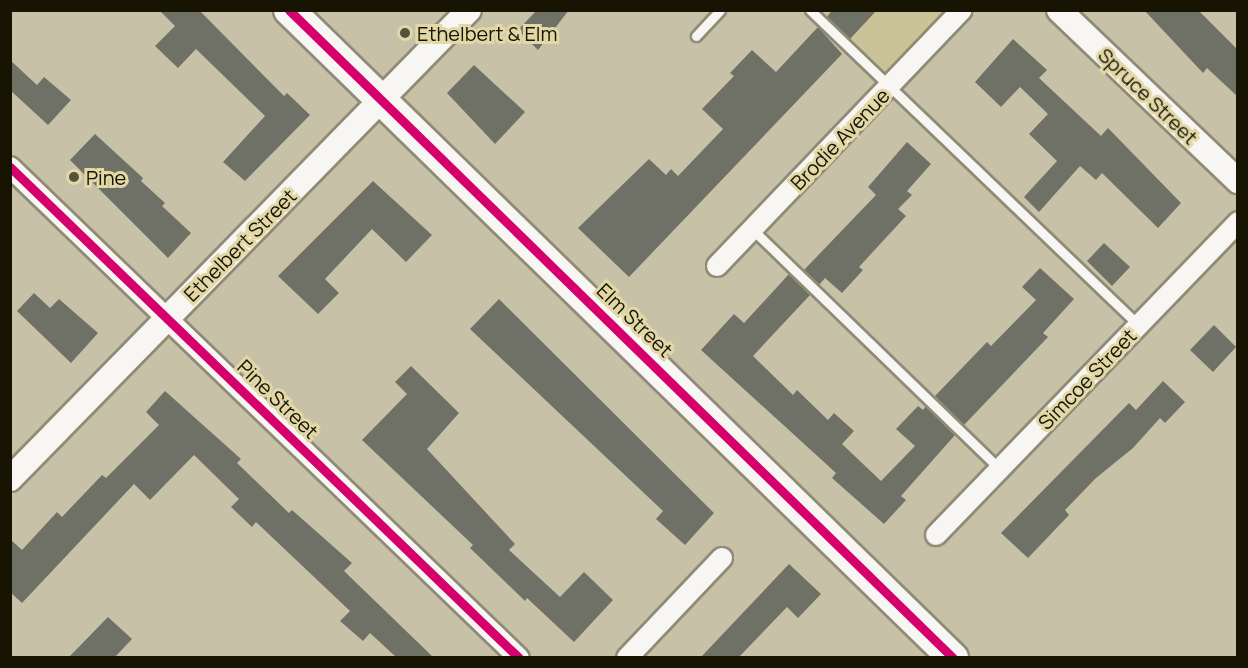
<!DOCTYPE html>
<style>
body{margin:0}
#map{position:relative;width:1248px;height:668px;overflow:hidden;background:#c7c2a7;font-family:Manrope,sans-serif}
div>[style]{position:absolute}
.built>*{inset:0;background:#cbc398}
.building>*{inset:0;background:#707166}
.roads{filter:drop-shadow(2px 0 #8f8b77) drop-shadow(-2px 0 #8f8b77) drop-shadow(0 2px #8f8b77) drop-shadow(0 -2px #8f8b77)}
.service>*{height:9px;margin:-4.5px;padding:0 4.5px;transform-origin:4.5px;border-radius:4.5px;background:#f7f6f2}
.minor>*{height:20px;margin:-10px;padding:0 10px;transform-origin:10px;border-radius:10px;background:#f7f6f2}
.tertiary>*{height:24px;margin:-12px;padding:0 12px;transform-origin:12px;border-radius:12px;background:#f7f6f2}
.primary>*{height:30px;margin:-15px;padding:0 15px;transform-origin:15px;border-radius:15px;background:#f7f6f2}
.cycleway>*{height:9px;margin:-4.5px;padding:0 4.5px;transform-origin:4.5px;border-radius:4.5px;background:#d6006c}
.dots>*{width:16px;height:16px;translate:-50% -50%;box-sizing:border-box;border:3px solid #e1d7a7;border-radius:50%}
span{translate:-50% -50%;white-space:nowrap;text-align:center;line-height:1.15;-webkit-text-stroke:6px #e1d7a7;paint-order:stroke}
.poi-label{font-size:20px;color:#181404}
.left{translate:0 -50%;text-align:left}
.street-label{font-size:20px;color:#181404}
.frame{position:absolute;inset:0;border:12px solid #181404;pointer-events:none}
</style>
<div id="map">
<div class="built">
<i style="clip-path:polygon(814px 11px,960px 11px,891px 85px)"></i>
</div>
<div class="building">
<i style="clip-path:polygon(159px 10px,199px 10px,284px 96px,287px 93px,310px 115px,245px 181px,223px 162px,265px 116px,196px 49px,178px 68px,155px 46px,175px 26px)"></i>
<i style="clip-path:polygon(537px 10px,569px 10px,538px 50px,518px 30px)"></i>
<i style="clip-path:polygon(832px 10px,877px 10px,850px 39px,827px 17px)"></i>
<i style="clip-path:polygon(1144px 10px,1198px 10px,1238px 50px,1238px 97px,1207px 68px,1203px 73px)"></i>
<i style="clip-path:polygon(818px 27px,842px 54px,629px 277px,578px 228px,649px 159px,666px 175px,671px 169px,678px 176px,723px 129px,702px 109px,734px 76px,730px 73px,752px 50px,776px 72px)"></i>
<i style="clip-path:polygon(1013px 39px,1047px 70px,1039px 78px,1101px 136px,1108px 128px,1181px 203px,1158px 228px,1102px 173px,1096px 180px,1080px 166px,1039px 212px,1024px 197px,1057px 161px,1029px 134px,1048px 114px,1020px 87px,1001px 107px,975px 82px)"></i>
<i style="clip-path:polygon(10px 60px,37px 85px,44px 77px,71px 100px,48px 125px,10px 90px)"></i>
<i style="clip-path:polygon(474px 65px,525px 112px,495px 144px,447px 93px)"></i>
<i style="clip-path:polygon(95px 134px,143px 178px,141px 181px,165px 203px,162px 206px,191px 233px,168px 258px,70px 160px)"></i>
<i style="clip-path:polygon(907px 142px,931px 164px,907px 191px,912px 195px,898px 209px,906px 216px,859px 267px,863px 270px,842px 293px,825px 278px,819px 285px,804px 270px,876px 195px,868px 187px)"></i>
<i style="clip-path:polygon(373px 181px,432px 235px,406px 262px,372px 229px,325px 279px,339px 293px,318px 314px,278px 276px)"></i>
<i style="clip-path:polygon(1104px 243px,1130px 267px,1112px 286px,1087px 261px)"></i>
<i style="clip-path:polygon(1040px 268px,1074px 299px,1043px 333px,1048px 337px,964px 425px,935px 396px,987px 342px,991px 346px,1036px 300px,1022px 287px)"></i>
<i style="clip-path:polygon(789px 274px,810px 295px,753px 356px,793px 395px,797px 390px,828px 420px,834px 413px,854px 431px,842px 444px,881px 481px,915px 446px,896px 429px,918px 406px,923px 410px,926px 406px,955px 435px,901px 496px,906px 500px,884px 524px,832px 478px,836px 473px,701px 350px,734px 314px,744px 323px)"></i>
<i style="clip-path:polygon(34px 293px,50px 308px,59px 299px,98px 333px,71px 363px,17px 311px)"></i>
<i style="clip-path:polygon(499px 299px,714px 513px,685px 545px,656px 519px,663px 511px,470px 329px)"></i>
<i style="clip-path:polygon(1214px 325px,1236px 347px,1213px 372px,1190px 350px)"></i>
<i style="clip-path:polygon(411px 366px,459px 413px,427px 449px,515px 544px,509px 550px,560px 597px,584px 572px,613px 600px,574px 642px,527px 598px,525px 601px,470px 548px,473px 545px,362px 440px,407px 394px,395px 382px)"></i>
<i style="clip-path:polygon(1163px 381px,1185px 402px,1165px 423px,1160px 418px,1133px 448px,1096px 478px,1065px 510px,1069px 515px,1028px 558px,1001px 533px,1129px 403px,1136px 410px)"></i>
<i style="clip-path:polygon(165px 391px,241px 459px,237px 463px,289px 513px,292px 510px,352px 563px,344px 571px,433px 657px,396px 657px,370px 633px,363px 641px,340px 621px,350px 611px,256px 522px,252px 527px,231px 507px,239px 499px,194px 455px,150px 500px,134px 484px,22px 603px,10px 592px,10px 539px,22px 550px,57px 512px,62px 517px,102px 475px,106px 478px,159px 425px,146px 412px)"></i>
<i style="clip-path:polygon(789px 564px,821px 594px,798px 618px,787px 607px,739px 657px,701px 657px)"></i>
<i style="clip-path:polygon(108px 617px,132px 639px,115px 657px,69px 657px)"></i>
</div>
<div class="roads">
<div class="service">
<i style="left:810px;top:10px;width:455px;rotate:43.8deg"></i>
<i style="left:696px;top:36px;width:35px;rotate:-47deg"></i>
<i style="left:752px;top:229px;width:345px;rotate:44.1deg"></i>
</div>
<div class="minor">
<i style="left:10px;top:167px;width:707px;rotate:43.97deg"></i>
<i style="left:717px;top:266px;width:354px;rotate:-46.3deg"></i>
<i style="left:936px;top:535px;width:435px;rotate:-46deg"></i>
<i style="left:627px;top:658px;width:138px;rotate:-46.5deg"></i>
</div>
<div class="tertiary">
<i style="left:1059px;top:10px;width:248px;rotate:43.7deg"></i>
<i style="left:10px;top:479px;width:656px;rotate:-45.62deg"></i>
</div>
<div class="primary">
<i style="left:289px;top:10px;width:928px;rotate:44.3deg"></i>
</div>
</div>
<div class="cycleway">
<i style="left:289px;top:10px;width:928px;rotate:44.3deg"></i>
<i style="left:10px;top:167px;width:707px;rotate:43.97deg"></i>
</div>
<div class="dots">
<i style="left:405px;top:33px;background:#55513d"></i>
<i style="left:74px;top:177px;background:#55513d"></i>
</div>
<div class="poi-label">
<span class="left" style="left:417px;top:33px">Ethelbert &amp; Elm</span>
<span class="left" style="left:86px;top:177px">Pine</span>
</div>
<div class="street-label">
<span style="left:1148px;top:96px;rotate:44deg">Spruce Street</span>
<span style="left:840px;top:139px;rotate:-46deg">Brodie Avenue</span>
<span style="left:240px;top:245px;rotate:-45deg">Ethelbert Street</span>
<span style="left:635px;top:320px;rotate:44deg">Elm Street</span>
<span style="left:1087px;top:379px;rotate:-46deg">Simcoe Street</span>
<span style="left:278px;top:399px;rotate:44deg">Pine Street</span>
</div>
<div class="frame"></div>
</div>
